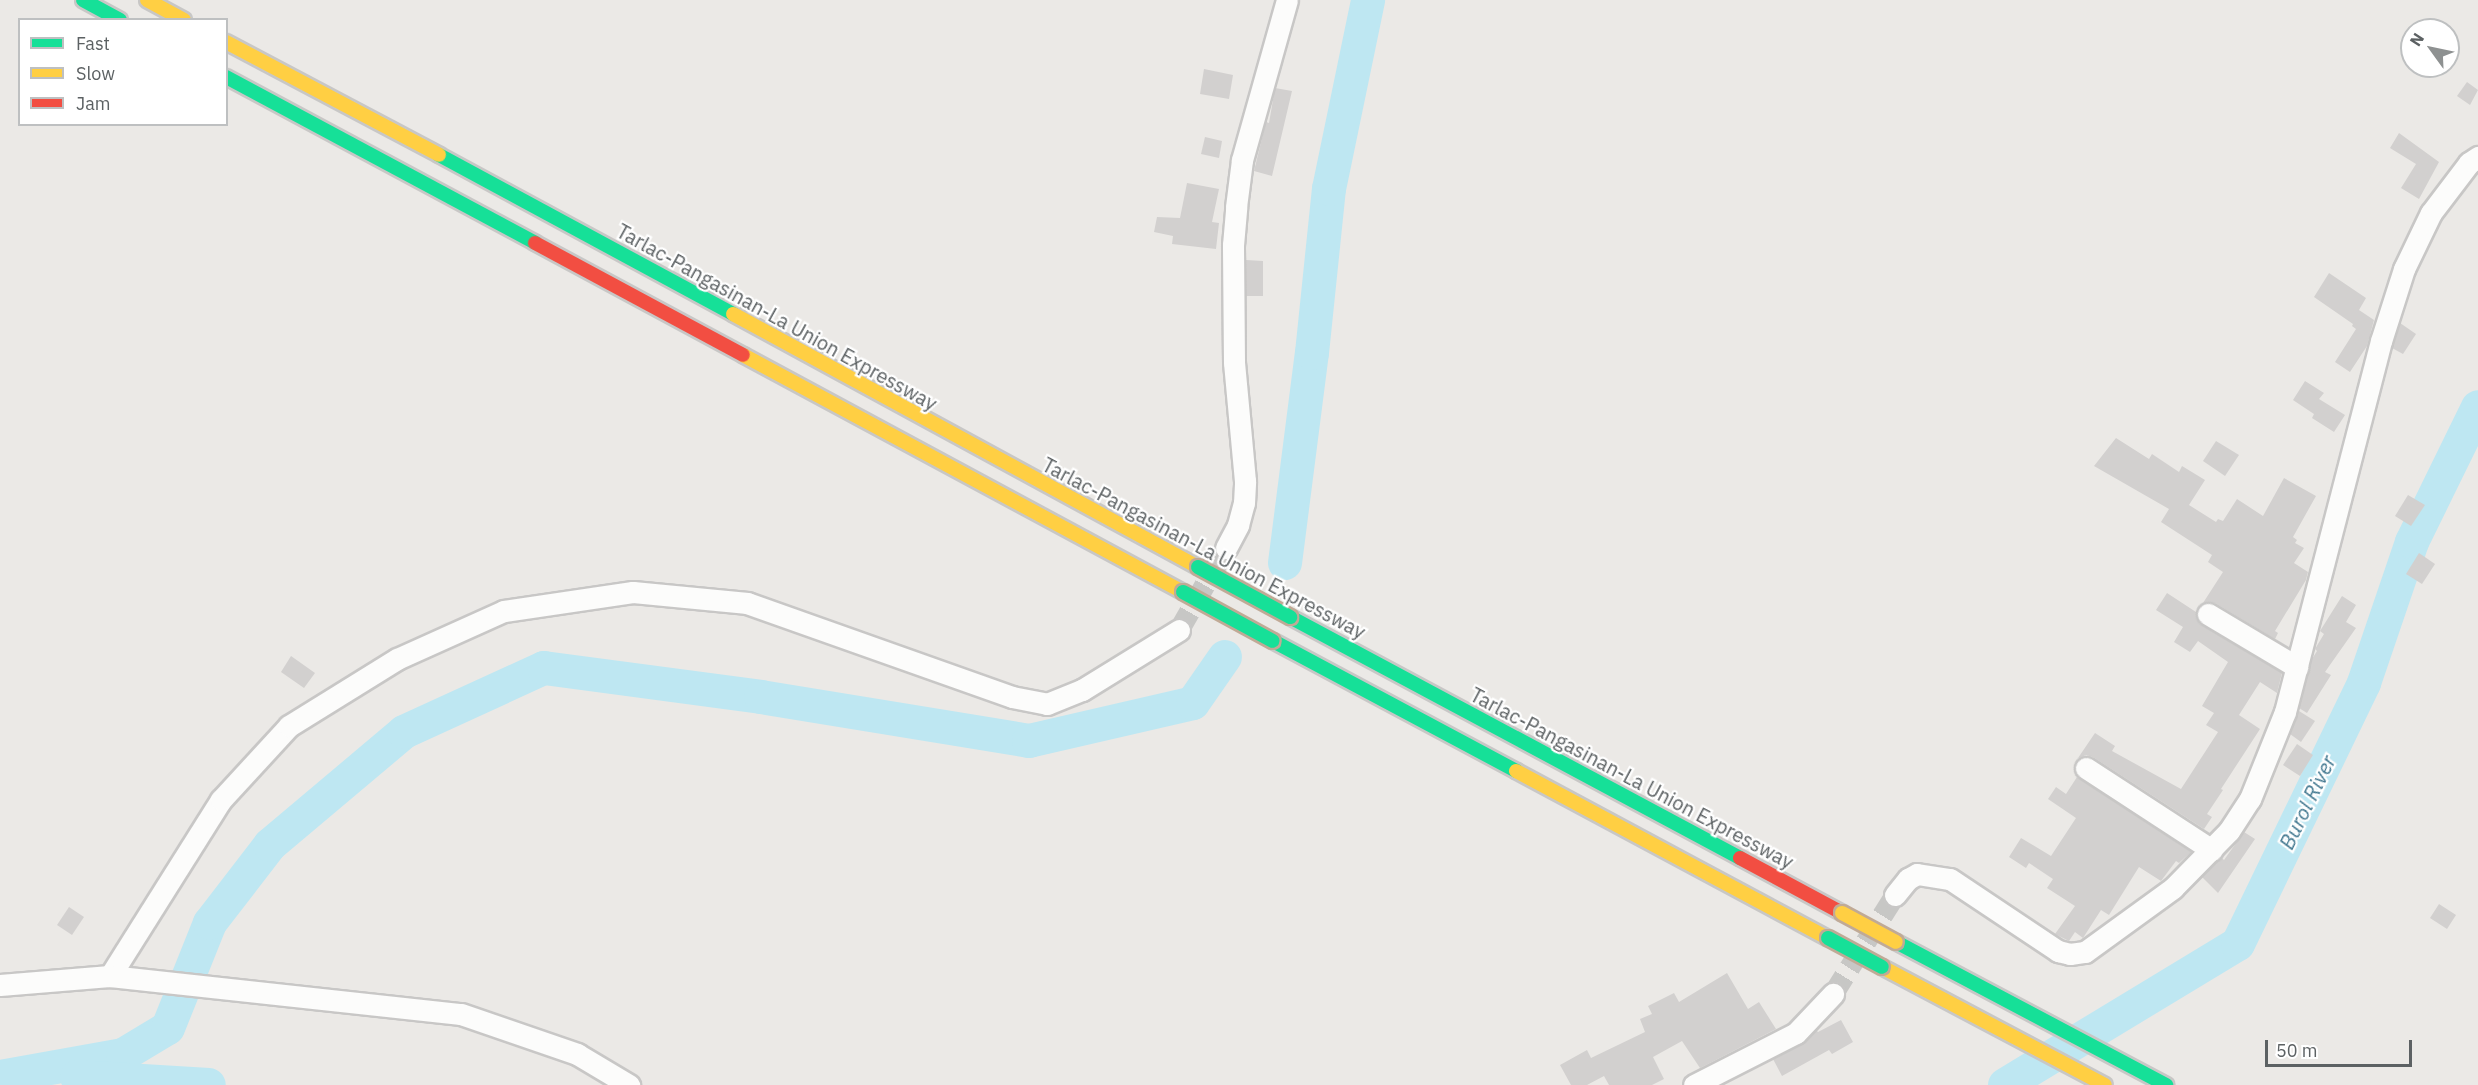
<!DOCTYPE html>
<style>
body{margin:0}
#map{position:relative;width:2478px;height:1085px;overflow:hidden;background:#ebe9e6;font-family:"IBM Plex Sans",sans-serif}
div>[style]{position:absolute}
.river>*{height:34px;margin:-17px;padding:0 17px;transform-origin:17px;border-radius:17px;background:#bee7f2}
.building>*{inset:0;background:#d2d0cf}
.street-tunnel>*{height:21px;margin-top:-10.5px;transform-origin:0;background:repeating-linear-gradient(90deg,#c7c7c5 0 21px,transparent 0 31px)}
.roads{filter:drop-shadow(2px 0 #c8c7c6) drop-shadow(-2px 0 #c8c7c6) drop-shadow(0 2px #c8c7c6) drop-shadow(0 -2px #c8c7c6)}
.street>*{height:21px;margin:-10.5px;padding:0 10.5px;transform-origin:10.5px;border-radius:10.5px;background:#fcfcfb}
.fast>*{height:14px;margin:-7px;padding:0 7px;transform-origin:7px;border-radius:7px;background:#16e098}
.slow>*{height:14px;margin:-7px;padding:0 7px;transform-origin:7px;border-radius:7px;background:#ffcf43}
.jam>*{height:14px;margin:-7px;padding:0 7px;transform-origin:7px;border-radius:7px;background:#f24e42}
.bridges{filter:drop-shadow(2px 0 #c0aa96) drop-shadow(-2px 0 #c0aa96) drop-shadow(0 2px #c0aa96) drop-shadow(0 -2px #c0aa96)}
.fast-bridge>*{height:14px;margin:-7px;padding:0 7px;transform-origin:7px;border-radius:7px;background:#16e098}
.slow-bridge>*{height:14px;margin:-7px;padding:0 7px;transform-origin:7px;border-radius:7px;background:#ffcf43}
span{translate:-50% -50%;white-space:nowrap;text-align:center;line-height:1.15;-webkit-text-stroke:4.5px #fff;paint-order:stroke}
.street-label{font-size:20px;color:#5c6163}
.water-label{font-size:21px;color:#40778f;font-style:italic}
.legend{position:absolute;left:18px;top:18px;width:210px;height:108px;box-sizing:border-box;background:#fff;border:2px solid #bec0c1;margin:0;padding:8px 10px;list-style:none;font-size:18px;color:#5c6163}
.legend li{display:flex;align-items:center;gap:12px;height:30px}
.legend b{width:30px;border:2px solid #bec0c1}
.north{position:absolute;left:2400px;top:18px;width:60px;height:60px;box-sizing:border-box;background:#fff;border:2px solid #bec0c1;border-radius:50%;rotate:303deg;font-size:16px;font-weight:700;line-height:24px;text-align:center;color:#5c6163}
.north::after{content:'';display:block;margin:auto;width:21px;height:27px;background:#8e9191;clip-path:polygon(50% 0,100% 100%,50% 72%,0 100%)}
.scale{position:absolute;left:2265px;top:1040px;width:147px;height:27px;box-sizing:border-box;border:3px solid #5c6163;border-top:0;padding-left:8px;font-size:18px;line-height:21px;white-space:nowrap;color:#5c6163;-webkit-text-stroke:4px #fff;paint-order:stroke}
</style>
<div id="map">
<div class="river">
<i style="left:1285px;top:563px;width:212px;rotate:-82.7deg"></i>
<i style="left:1312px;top:353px;width:165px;rotate:-84.1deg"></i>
<i style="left:1329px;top:189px;width:193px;rotate:-78.3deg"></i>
<i style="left:0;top:1077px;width:125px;rotate:-10.1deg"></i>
<i style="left:123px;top:1055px;width:52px;rotate:-31deg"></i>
<i style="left:168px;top:1028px;width:113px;rotate:-68.2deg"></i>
<i style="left:210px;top:923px;width:98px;rotate:-52.4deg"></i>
<i style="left:270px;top:845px;width:175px;rotate:-40.1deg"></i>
<i style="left:404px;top:732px;width:154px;rotate:-24.6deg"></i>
<i style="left:544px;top:668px;width:219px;rotate:7.6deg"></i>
<i style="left:761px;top:697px;width:272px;rotate:9.3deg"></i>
<i style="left:1029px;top:741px;width:168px;rotate:-13deg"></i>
<i style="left:1193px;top:703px;width:56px;rotate:-55.2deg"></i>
<i style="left:77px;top:1077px;width:132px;rotate:3.5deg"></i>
<i style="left:2005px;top:1085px;width:272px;rotate:-31.2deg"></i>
<i style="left:2238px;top:944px;width:290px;rotate:-64.2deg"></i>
<i style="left:2364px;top:683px;width:149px;rotate:-71.2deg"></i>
<i style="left:2412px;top:542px;width:150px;rotate:-63.9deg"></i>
</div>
<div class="building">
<i style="clip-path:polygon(1204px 69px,1233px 75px,1229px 99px,1200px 94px)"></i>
<i style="clip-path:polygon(2467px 82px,2478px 90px,2470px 105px,2457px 96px)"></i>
<i style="clip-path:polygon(1275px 88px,1292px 91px,1272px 176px,1254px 171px,1266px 122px,1269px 123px)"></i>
<i style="clip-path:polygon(2399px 133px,2439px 162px,2419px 199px,2401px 188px,2416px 164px,2390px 148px)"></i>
<i style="clip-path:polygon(1205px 137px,1222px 141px,1219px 158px,1201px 154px)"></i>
<i style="clip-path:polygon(1187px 183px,1219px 189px,1212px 222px,1219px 223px,1216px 249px,1172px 244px,1173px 236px,1154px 232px,1157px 217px,1180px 218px)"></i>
<i style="clip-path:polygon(1246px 260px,1263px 261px,1263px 296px,1246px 296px)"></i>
<i style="clip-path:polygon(2329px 273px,2366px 298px,2359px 310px,2374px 320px,2367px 346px,2350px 372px,2335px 362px,2356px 329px,2352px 326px,2353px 324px,2314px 297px)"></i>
<i style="clip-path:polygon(2400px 323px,2416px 334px,2403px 354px,2392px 348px)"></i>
<i style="clip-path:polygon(2305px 381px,2324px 393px,2319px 399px,2345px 415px,2334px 432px,2312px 418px,2314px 414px,2293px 400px)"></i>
<i style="clip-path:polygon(2116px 438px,2149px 459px,2152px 454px,2179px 472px,2182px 466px,2205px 480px,2189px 505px,2216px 522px,2218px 519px,2223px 521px,2237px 499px,2263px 516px,2284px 478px,2316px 496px,2293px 537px,2297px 540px,2295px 543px,2304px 548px,2294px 563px,2308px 572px,2306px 580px,2275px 631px,2278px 633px,2275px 639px,2215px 603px,2203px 603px,2223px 572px,2208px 562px,2212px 555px,2161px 522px,2169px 509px,2094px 466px)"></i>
<i style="clip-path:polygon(2216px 441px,2239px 455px,2225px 476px,2203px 461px)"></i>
<i style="clip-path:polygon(2408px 495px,2425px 505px,2411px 526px,2395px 516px)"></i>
<i style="clip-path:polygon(2419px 553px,2435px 564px,2422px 584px,2406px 574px)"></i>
<i style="clip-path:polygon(2167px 593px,2196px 612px,2197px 620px,2201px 625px,2282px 673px,2277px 693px,2260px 682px,2239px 715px,2260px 729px,2221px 789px,2223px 790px,2207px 814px,2212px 817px,2204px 829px,2093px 757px,2086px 755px,2078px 758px,2095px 733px,2115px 746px,2112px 751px,2181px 789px,2218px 732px,2206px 725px,2214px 713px,2202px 706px,2228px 662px,2198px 641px,2190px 652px,2174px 642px,2183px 627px,2156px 610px)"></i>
<i style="clip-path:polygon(2342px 596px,2356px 605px,2346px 622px,2356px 628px,2325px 672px,2331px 675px,2307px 713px,2299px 708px,2312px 659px,2317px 651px,2315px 649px,2324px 634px,2320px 631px)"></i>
<i style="clip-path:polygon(291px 656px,315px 673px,304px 688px,281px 672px)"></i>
<i style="clip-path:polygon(2299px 711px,2315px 721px,2301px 742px,2290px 734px)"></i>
<i style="clip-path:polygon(2297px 744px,2313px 755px,2300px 776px,2283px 765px)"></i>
<i style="clip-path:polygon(2077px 777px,2191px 852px,2179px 863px,2176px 861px,2161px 881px,2139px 867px,2109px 915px,2101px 910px,2083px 938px,2075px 932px,2069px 941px,2055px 934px,2075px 906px,2047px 888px,2053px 879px,2029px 863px,2026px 868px,2009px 857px,2021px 838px,2051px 856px,2076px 818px,2048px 799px,2056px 787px,2066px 794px)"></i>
<i style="clip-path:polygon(2244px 832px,2255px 839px,2218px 893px,2202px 877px,2217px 862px,2222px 858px,2224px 860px)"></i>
<i style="clip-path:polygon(2439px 904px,2456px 915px,2447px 929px,2430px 918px)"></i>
<i style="clip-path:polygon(69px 907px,84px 917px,72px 935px,57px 925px)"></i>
<i style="clip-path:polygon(1727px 973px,1748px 1009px,1759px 1002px,1776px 1029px,1700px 1068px,1682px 1041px,1653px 1057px,1664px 1079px,1652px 1085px,1609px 1085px,1604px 1076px,1587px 1085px,1571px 1085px,1560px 1065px,1587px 1050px,1591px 1058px,1645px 1032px,1640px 1019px,1652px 1014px,1648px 1006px,1674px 993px,1679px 1002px)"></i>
<i style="clip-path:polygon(1841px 1020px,1853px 1042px,1832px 1054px,1829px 1050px,1782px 1076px,1773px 1059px,1802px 1044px,1816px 1030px,1818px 1032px)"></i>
</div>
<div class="street-tunnel">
<i style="left:1179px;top:630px;width:95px;rotate:-60.2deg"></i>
<i style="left:1833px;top:994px;width:117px;rotate:-57.9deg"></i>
</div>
<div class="roads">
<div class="street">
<i style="left:1226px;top:548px;width:26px;rotate:-62deg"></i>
<i style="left:1238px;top:525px;width:23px;rotate:-75deg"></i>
<i style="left:1244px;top:503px;width:22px;rotate:-87deg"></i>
<i style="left:1245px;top:481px;width:120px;rotate:-95.3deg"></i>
<i style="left:1234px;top:362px;width:117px;rotate:-90.5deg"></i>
<i style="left:1233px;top:245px;width:38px;rotate:-85deg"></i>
<i style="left:1236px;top:207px;width:47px;rotate:-82.7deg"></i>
<i style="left:1242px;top:160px;width:166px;rotate:-74.3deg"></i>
<i style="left:2208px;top:614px;width:104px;rotate:30.8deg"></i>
<i style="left:2086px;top:768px;width:150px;rotate:33.1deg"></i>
<i style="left:1895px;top:895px;width:21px;rotate:-51deg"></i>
<i style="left:1908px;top:879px;width:10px;rotate:-29deg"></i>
<i style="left:1917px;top:874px;width:33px;rotate:9deg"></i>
<i style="left:1950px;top:879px;width:130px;rotate:33.7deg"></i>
<i style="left:2058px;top:951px;width:12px;rotate:14deg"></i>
<i style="left:2070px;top:954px;width:15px;rotate:-8deg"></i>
<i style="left:2085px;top:952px;width:109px;rotate:-36deg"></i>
<i style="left:2173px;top:888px;width:80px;rotate:-45.5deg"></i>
<i style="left:2229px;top:831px;width:38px;rotate:-57deg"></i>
<i style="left:2250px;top:799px;width:94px;rotate:-68.1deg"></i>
<i style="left:2285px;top:712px;width:383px;rotate:-75.5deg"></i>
<i style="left:2381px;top:341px;width:76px;rotate:-72.3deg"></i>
<i style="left:2404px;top:269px;width:62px;rotate:-64.3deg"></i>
<i style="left:2431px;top:213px;width:63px;rotate:-52.8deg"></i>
<i style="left:2469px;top:163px;width:11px;rotate:-34deg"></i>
<i style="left:110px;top:976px;width:208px;rotate:-57.8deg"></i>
<i style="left:221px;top:800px;width:100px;rotate:-47.4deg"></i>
<i style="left:289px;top:726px;width:127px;rotate:-31.8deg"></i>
<i style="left:397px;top:659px;width:117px;rotate:-24.2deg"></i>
<i style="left:504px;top:611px;width:130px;rotate:-8.4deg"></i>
<i style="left:633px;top:592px;width:115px;rotate:5.5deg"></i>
<i style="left:747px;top:603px;width:281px;rotate:19.5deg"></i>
<i style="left:1012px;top:697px;width:36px;rotate:11deg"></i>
<i style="left:1047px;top:704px;width:38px;rotate:-22deg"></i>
<i style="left:1082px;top:690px;width:114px;rotate:-31.7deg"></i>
<i style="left:0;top:985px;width:110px;rotate:-4.7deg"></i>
<i style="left:110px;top:976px;width:353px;rotate:6.2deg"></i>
<i style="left:461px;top:1014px;width:123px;rotate:19deg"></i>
<i style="left:577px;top:1054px;width:61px;rotate:30.8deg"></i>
<i style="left:1694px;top:1085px;width:114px;rotate:-27deg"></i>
<i style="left:1796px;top:1033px;width:54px;rotate:-46.5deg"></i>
</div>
<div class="fast">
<i style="left:83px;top:0;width:42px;rotate:28.4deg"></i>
<i style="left:226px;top:77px;width:351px;rotate:28.2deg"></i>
<i style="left:439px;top:155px;width:334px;rotate:28.4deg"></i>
<i style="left:1290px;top:617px;width:510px;rotate:28.17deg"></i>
<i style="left:1273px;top:641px;width:276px;rotate:28.1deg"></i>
<i style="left:1896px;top:942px;width:306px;rotate:27.9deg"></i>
</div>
<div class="slow">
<i style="left:147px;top:0;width:42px;rotate:28.4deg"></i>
<i style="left:226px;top:42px;width:241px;rotate:27.9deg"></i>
<i style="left:733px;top:314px;width:529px;rotate:28.55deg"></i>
<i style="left:743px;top:355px;width:500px;rotate:28.3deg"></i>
<i style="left:1516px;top:771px;width:354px;rotate:28.2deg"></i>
<i style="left:1882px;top:967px;width:252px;rotate:27.9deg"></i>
</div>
<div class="jam">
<i style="left:535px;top:243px;width:236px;rotate:28.3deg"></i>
<i style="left:1740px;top:858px;width:116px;rotate:28.3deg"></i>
</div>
</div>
<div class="bridges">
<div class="fast-bridge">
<i style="left:1198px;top:567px;width:105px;rotate:28.5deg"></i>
<i style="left:1183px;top:592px;width:102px;rotate:28.6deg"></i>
<i style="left:1828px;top:938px;width:61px;rotate:28.2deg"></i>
</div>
<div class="slow-bridge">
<i style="left:1842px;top:913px;width:61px;rotate:28.2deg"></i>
</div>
</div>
<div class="street-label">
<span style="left:777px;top:317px;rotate:29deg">Tarlac-Pangasinan-La Union Expressway</span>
<span style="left:1204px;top:548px;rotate:28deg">Tarlac-Pangasinan-La Union Expressway</span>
<span style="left:1632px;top:778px;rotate:28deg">Tarlac-Pangasinan-La Union Expressway</span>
</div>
<div class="water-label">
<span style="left:2307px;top:802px;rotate:-64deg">Burol River</span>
</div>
<ul class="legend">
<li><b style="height:8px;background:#16e098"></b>Fast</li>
<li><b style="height:8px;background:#ffcf43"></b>Slow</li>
<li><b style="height:8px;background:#f24e42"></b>Jam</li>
</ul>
<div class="north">N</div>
<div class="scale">50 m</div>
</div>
